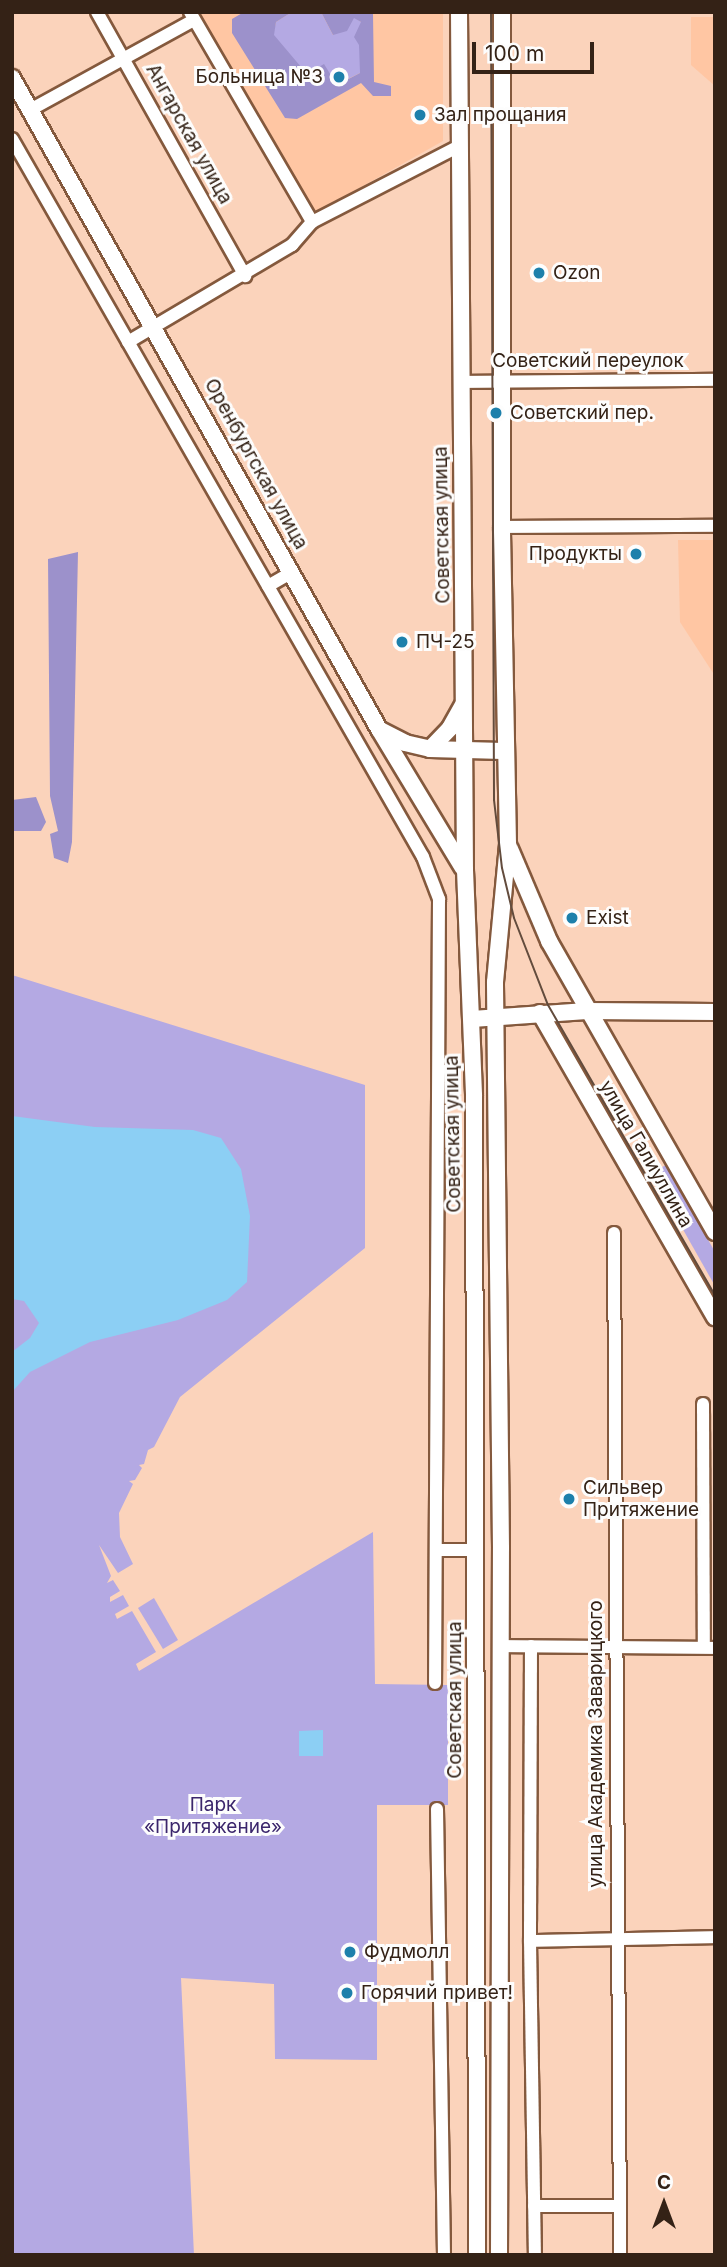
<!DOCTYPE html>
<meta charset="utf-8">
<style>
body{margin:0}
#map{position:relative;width:727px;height:2267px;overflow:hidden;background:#fbd3bb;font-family:Inter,sans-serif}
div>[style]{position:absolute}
.built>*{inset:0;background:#ffc6a3}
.green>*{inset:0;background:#b4a9e3}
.forest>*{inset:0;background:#9c91cb}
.water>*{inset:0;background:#8ccff4}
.roads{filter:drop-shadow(2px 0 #84593d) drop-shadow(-2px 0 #84593d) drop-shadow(0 2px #84593d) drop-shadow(0 -2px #84593d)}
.minor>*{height:12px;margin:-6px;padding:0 6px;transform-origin:6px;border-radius:6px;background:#fff}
.major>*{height:16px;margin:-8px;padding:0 8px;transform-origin:8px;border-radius:8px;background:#fff}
.tram>*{height:2px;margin:-1px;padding:0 1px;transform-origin:1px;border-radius:1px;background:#634c3d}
.dots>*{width:19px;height:19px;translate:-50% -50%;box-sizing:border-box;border:4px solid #fdfdfd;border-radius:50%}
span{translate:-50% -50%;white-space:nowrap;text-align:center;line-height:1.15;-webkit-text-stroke:6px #fdfdfd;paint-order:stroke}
.poi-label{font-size:19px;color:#342216}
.right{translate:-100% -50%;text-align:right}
.left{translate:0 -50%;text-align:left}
.street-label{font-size:19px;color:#342216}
.park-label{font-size:19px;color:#3b266c}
.frame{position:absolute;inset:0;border:14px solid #342216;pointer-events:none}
.north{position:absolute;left:629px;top:2169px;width:70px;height:70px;-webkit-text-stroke:5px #fdfdfd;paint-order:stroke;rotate:0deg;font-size:19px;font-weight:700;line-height:28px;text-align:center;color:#342216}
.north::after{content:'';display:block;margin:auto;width:24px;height:32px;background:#342216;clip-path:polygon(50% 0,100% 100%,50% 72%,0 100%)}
.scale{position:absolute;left:472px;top:42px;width:122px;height:32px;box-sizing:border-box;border:4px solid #342216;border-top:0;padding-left:9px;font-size:21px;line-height:24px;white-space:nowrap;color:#342216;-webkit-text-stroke:5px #fdfdfd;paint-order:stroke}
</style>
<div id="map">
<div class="built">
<i style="clip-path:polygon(197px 12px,443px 12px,443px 141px,313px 214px)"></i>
<i style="clip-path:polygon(691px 17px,715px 17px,715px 86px,691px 65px)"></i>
<i style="clip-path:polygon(678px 540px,715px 540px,715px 676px,680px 622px)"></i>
</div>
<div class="green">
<i style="clip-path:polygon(292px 12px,321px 12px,333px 35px,354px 17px,361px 22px,360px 73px,336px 85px,307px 75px,273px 35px,276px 22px)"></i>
<i style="clip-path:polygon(12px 975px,365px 1085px,365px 1248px,180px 1397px,154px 1447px,148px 1450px,144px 1464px,139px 1465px,142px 1468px,135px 1480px,129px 1481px,133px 1484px,119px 1513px,120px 1537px,133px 1564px,118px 1573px,99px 1545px,111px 1576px,107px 1583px,113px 1580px,120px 1591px,110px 1597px,110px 1602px,123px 1595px,129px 1606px,115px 1614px,117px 1619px,132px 1611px,156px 1652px,136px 1664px,139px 1671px,373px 1532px,375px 1684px,448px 1685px,448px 1805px,377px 1805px,377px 2060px,275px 2059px,274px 1984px,181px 1978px,194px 2255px,12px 2255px)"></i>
<i style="clip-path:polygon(666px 1165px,715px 1252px,715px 1286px,651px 1173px)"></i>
<i style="clip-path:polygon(154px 1598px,178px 1640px,163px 1649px,138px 1608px)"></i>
</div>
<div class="forest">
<i style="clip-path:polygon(244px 12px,292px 12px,276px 22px,274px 35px,307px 74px,324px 64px,337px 85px,360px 73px,359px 45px,354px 37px,361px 22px,354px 18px,347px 31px,333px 35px,321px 12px,402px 12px,373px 14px,374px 82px,391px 86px,391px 96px,373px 96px,361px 83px,297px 119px,285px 118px,232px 33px,232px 19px)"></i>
<i style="clip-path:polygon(78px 552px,72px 842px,68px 863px,54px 858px,50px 834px,58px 831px,50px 796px,48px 559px)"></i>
<i style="clip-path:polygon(36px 797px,46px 822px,41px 831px,12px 831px,12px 800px)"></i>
</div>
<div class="water">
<i style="clip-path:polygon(12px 1116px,95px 1127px,193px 1130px,221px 1138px,241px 1169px,250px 1216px,247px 1282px,227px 1300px,178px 1320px,90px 1342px,30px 1372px,12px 1392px,12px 1352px,30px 1338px,39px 1323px,24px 1301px,12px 1299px)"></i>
<i style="clip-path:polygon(323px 1730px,323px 1756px,299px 1756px,299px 1731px)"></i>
</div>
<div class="roads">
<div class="minor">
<i style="left:97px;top:12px;width:303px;rotate:60.7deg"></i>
<i style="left:190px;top:12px;width:243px;rotate:59.8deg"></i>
<i style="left:30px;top:110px;width:187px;rotate:-28.8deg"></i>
<i style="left:12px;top:139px;width:827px;rotate:60.21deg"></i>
<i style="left:423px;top:857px;width:45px;rotate:69.1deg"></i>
<i style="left:439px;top:899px;width:784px;rotate:90.29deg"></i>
<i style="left:128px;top:342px;width:191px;rotate:-30.6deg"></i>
<i style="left:292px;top:245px;width:30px;rotate:-49deg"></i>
<i style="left:312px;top:222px;width:165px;rotate:-27.3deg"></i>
<i style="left:461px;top:382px;width:254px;rotate:-0.5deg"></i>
<i style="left:502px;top:527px;width:213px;rotate:-0.3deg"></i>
<i style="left:268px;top:586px;width:28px;rotate:-30deg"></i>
<i style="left:614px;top:1233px;width:1022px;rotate:89.66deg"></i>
<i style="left:703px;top:1404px;width:243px;rotate:89.8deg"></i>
<i style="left:437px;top:1550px;width:40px"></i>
<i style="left:499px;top:1646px;width:216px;rotate:0.5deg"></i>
<i style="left:531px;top:1646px;width:295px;rotate:90.2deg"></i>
<i style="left:530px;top:1941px;width:185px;rotate:-1.2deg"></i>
<i style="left:437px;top:1809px;width:446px;rotate:89.1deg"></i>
<i style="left:530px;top:1941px;width:314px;rotate:89.1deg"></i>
<i style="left:534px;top:2206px;width:86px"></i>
</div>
<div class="major">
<i style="left:459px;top:12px;width:858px;rotate:89.6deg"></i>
<i style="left:465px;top:870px;width:226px;rotate:87.7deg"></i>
<i style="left:474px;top:1096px;width:1159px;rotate:89.85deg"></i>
<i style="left:12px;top:78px;width:747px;rotate:60.59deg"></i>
<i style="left:379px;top:729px;width:162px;rotate:58.9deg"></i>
<i style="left:380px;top:730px;width:28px;rotate:27deg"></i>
<i style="left:405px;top:743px;width:26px;rotate:13deg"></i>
<i style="left:430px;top:749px;width:73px;rotate:1.6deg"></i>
<i style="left:430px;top:749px;width:29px;rotate:-46deg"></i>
<i style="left:450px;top:728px;width:26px;rotate:-61deg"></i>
<i style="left:510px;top:849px;width:100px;rotate:67deg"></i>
<i style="left:549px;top:941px;width:335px;rotate:60.3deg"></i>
<i style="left:540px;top:1013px;width:351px;rotate:60.1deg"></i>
<i style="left:472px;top:1019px;width:115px;rotate:-4deg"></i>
<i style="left:587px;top:1011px;width:128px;rotate:0.4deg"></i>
<i style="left:499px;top:2255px;width:707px;rotate:-89.84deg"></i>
<i style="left:501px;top:1548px;width:566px;rotate:-90.61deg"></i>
<i style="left:495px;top:982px;width:139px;rotate:-84.6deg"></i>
<i style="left:508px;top:844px;width:317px;rotate:-91.1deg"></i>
<i style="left:502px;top:527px;width:515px;rotate:-90deg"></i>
</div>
</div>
<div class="tram">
<i style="left:491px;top:12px;width:788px;rotate:89.78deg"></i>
<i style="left:494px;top:800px;width:68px;rotate:83.3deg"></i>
<i style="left:502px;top:868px;width:51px;rotate:76.5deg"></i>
<i style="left:514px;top:918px;width:93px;rotate:68.7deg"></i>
<i style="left:548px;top:1005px;width:336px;rotate:60.1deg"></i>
</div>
<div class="dots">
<i style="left:339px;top:77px;background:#1d80ab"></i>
<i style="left:420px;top:115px;background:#1d80ab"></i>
<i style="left:539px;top:273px;background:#1d80ab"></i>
<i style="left:496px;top:413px;background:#1d80ab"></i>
<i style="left:636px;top:554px;background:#1d80ab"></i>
<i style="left:402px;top:642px;background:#1d80ab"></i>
<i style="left:572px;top:918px;background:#1d80ab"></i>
<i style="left:569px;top:1499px;background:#1d80ab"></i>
<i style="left:350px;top:1952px;background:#1d80ab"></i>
<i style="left:347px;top:1993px;background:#1d80ab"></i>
</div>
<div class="poi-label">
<span class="right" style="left:323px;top:77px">Больница №3</span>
<span class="left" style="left:434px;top:115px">Зал прощания</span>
<span class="left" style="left:553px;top:273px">Ozon</span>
<span class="left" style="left:510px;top:413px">Советский пер.</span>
<span class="right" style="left:622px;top:554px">Продукты</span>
<span class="left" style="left:416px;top:642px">ПЧ-25</span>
<span class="left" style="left:586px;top:918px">Exist</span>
<span class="left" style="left:583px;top:1499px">Сильвер<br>Притяжение</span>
<span class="left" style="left:364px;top:1952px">Фудмолл</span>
<span class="left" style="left:361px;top:1993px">Горячий привет!</span>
</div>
<div class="street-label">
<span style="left:189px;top:134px;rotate:61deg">Ангарская улица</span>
<span style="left:588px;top:361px">Советский переулок</span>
<span style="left:256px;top:464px;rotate:61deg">Оренбургская улица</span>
<span style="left:442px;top:525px;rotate:-91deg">Советская улица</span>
<span style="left:453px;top:1134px;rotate:-91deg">Советская улица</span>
<span style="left:646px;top:1154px;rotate:60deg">улица Галиуллина</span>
<span style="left:455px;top:1700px;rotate:-90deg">Советская улица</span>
<span style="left:596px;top:1744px;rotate:-90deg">улица Академика Заварицкого</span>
</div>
<div class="park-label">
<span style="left:213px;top:1816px">Парк<br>«Притяжение»</span>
</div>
<div class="frame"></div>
<div class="north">С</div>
<div class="scale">100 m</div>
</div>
